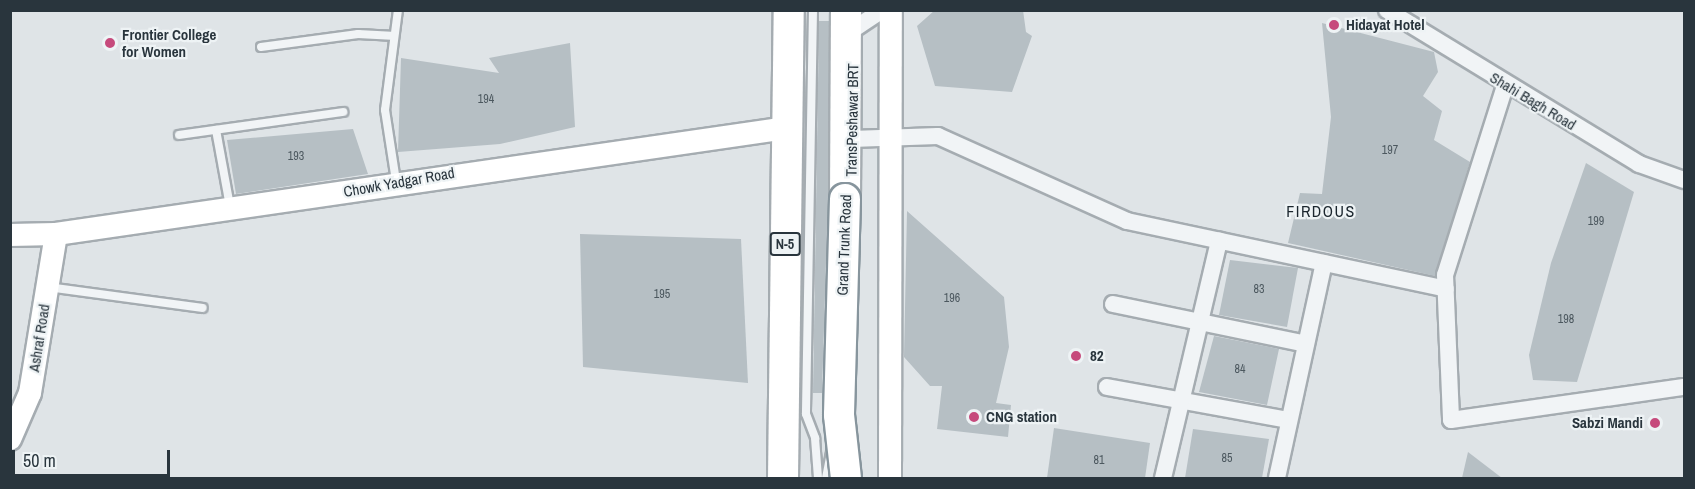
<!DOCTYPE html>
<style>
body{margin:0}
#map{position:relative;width:1695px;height:489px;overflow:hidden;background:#dfe4e7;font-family:"Archivo Narrow",sans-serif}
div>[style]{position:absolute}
.building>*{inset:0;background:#b6bfc4}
.roads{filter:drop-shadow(2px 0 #a5acb1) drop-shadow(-2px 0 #a5acb1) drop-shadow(0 2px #a5acb1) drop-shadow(0 -2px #a5acb1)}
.lane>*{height:8px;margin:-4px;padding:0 4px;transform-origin:4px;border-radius:4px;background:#f1f4f6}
.street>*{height:16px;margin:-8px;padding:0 8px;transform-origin:8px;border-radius:8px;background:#f1f4f6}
.secondary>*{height:22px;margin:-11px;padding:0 11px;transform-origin:11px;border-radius:11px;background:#fff}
.highway>*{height:30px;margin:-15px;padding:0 15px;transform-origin:15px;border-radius:15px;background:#fff}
.bridges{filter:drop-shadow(2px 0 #87959d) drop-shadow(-2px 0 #87959d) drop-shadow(0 2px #87959d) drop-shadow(0 -2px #87959d)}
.highway-bridge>*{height:30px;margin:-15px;padding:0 15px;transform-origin:15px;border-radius:15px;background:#fff}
.dots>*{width:16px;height:16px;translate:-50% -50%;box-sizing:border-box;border:3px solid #eef3f5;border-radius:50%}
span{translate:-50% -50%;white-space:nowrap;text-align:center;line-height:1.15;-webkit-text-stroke:4.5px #eef3f5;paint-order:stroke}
.number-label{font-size:12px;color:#4c585f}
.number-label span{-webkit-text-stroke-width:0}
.shield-label span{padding:2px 4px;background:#eef3f5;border:2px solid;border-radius:4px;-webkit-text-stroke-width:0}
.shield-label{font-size:14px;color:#29353d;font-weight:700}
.poi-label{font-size:15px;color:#29353d;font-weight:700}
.left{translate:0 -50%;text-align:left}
.right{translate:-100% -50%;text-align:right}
.street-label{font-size:15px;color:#29353d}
.neighbourhood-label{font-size:16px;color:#1b262e;letter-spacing:1.5px}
.frame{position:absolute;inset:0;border:12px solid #29353d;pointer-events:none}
.scale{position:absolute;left:12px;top:450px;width:158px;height:27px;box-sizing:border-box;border:3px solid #29353d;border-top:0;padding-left:8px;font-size:18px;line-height:21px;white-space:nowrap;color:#29353d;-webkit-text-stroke:4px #eef3f5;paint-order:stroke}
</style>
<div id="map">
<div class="building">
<i style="clip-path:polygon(935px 10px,1023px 10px,1026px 32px,1032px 36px,1012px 92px,935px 86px,917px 26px)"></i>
<i style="clip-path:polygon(819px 21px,829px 21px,828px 199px,822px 393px,813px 393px)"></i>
<i style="clip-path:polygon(1322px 23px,1434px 52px,1438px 72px,1423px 96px,1442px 111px,1434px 140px,1470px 162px,1435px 276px,1288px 243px,1300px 193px,1322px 194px,1331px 117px)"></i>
<i style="clip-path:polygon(570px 43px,575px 127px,500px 144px,398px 152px,401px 58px,499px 73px,489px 58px)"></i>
<i style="clip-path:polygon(353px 129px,368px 174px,236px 194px,227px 140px)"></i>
<i style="clip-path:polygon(1586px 163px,1634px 192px,1577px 382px,1533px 380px,1529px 355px,1551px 263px)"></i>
<i style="clip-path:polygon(907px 211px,1004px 297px,1009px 347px,996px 403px,1011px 405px,1008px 437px,937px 429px,942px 386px,930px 386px,904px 357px)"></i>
<i style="clip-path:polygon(580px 234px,741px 239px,748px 383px,583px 367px)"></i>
<i style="clip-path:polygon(1230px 260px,1298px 268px,1287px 327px,1219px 315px)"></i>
<i style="clip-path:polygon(1214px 336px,1279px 349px,1267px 405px,1199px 392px)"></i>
<i style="clip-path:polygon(1054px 428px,1150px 443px,1145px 478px,1047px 478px)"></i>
<i style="clip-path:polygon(1193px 429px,1269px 439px,1262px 478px,1185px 478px)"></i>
<i style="clip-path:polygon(1468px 452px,1502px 478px,1462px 478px)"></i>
</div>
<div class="roads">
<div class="lane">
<i style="left:813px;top:10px;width:404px;rotate:91deg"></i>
<i style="left:806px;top:414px;width:26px;rotate:69deg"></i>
<i style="left:815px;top:438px;width:40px;rotate:85.7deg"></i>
<i style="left:261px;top:47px;width:98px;rotate:-7.6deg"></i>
<i style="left:358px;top:34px;width:33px;rotate:3deg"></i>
<i style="left:216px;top:130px;width:77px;rotate:79.6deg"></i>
<i style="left:179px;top:135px;width:166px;rotate:-8deg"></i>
<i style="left:396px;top:181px;width:72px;rotate:-98.8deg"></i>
<i style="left:385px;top:110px;width:101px;rotate:-82.6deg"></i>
<i style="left:48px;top:287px;width:156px;rotate:7.7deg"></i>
<i style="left:826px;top:478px;width:26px;rotate:-79deg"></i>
</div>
<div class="street">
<i style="left:1387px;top:10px;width:295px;rotate:31.4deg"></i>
<i style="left:1639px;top:164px;width:48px;rotate:19.6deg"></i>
<i style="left:854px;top:29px;width:34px;rotate:-34deg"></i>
<i style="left:1505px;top:86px;width:198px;rotate:107.6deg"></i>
<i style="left:1445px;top:275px;width:145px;rotate:87.6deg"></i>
<i style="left:1451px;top:420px;width:235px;rotate:-8.1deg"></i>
<i style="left:851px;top:139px;width:87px;rotate:-2deg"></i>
<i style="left:938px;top:136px;width:207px;rotate:24.2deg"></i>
<i style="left:1127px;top:221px;width:326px;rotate:12deg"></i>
<i style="left:1113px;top:304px;width:197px;rotate:11.7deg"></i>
<i style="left:1107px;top:387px;width:185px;rotate:10.3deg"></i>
<i style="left:1163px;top:478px;width:244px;rotate:-76.7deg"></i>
<i style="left:1277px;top:478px;width:220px;rotate:-77.7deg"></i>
</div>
<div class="secondary">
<i style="left:10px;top:235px;width:46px;rotate:-1.2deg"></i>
<i style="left:56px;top:234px;width:739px;rotate:-8.25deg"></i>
<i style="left:10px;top:439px;width:50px;rotate:-66.5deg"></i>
<i style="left:30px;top:393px;width:161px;rotate:-80.7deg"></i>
<i style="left:890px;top:478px;width:468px;rotate:-89.9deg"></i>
</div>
<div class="highway">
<i style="left:845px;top:199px;width:189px;rotate:-89.7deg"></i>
<i style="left:783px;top:478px;width:468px;rotate:-89.3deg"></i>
</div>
</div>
<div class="bridges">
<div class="highway-bridge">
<i style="left:845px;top:199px;width:216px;rotate:91.6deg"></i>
<i style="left:839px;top:415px;width:63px;rotate:83.7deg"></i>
</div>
</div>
<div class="dots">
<i style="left:1334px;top:25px;background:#c64a7c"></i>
<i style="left:110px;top:43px;background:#c64a7c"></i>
<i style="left:1076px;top:356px;background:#c64a7c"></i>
<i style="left:974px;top:417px;background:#c64a7c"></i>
<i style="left:1655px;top:423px;background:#c64a7c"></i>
</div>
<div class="number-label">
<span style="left:486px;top:100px">194</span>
<span style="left:1390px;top:151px">197</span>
<span style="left:296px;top:157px">193</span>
<span style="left:1596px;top:222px">199</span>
<span style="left:1259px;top:290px">83</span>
<span style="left:662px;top:295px">195</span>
<span style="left:952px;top:299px">196</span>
<span style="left:1566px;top:320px">198</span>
<span style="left:1240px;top:370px">84</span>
<span style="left:1227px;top:459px">85</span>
<span style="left:1099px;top:461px">81</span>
</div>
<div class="shield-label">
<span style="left:785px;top:244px">N-5</span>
</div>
<div class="poi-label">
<span class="left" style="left:1346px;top:25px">Hidayat Hotel</span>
<span class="left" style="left:122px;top:43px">Frontier College<br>for Women</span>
<span class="left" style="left:1090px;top:356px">82</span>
<span class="left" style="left:986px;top:417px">CNG station</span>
<span class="right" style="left:1643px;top:423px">Sabzi Mandi</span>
</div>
<div class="street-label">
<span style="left:1533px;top:101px;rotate:31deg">Shahi Bagh Road</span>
<span style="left:852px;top:120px;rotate:-89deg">TransPeshawar BRT</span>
<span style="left:399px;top:182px;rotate:-10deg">Chowk Yadgar Road</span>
<span style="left:844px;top:245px;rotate:-88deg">Grand Trunk Road</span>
<span style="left:39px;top:338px;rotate:-81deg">Ashraf Road</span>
</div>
<div class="neighbourhood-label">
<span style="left:1321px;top:211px">FIRDOUS</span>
</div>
<div class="frame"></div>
<div class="scale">50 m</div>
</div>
